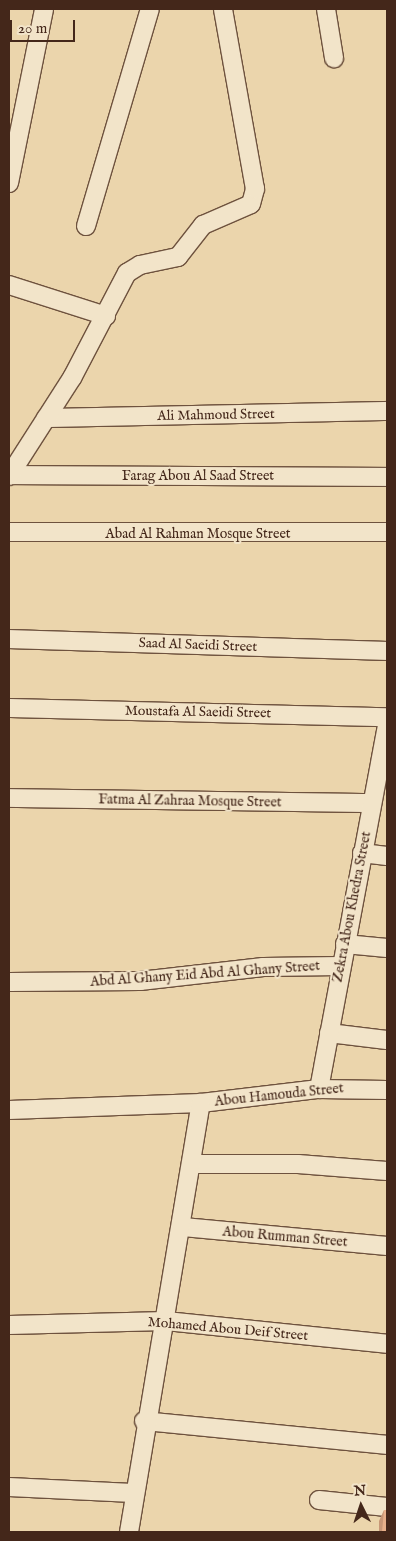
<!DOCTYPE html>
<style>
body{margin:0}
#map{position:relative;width:396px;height:1541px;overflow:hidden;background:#ebd5ac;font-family:"IM FELL English",serif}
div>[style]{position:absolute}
.roads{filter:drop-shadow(1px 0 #6e523e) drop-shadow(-1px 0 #6e523e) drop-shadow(0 1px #6e523e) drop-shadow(0 -1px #6e523e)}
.street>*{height:18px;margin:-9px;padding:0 9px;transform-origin:9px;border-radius:9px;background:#f2e4c9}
.wall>*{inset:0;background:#c79777}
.building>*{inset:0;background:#e7b08a}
span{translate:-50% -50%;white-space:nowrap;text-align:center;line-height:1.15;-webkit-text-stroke:4px #f2e4c9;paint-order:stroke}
.street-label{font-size:14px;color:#44271a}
.frame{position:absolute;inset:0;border:10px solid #44271a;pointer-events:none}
.north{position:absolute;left:336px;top:1481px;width:50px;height:50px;-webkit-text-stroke:4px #f2e4c9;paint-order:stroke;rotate:356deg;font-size:14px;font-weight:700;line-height:20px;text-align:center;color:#44271a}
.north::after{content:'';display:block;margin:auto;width:18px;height:22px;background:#44271a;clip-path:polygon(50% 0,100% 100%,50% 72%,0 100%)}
.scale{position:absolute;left:10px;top:20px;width:65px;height:22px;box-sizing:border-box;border:2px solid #44271a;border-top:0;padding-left:6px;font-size:15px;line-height:18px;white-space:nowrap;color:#44271a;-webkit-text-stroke:4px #f2e4c9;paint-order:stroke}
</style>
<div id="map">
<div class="roads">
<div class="street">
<i style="left:326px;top:9px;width:50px;rotate:80.7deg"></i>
<i style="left:9px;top:183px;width:177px;rotate:-78.6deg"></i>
<i style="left:86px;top:226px;width:226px;rotate:-73.6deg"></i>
<i style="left:9px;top:285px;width:102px;rotate:17.7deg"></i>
<i style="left:46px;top:418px;width:341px;rotate:-1.2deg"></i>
<i style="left:9px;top:475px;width:378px;rotate:0.3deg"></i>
<i style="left:9px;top:476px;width:117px;rotate:-57.3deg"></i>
<i style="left:72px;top:378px;width:119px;rotate:-62.4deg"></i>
<i style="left:127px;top:273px;width:15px;rotate:-32deg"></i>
<i style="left:140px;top:265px;width:39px;rotate:-12deg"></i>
<i style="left:178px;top:257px;width:41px;rotate:-52deg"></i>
<i style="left:203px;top:225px;width:52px;rotate:-23.6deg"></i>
<i style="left:251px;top:204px;width:16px;rotate:-75deg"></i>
<i style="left:255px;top:189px;width:183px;rotate:-100.1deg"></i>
<i style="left:9px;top:532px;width:378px"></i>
<i style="left:9px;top:639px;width:378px;rotate:1.8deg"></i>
<i style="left:9px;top:708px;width:378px;rotate:1.4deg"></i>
<i style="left:9px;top:798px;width:363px;rotate:0.8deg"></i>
<i style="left:362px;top:853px;width:25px;rotate:7deg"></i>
<i style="left:345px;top:944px;width:42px;rotate:5.4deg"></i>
<i style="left:9px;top:982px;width:131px;rotate:-0.4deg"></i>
<i style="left:140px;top:981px;width:124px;rotate:-6.5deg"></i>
<i style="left:263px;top:967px;width:78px;rotate:-0.7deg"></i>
<i style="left:329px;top:1033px;width:58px;rotate:6.9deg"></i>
<i style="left:319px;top:1089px;width:370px;rotate:-79.4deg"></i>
<i style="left:9px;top:1110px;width:192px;rotate:-2.1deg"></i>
<i style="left:201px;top:1103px;width:119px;rotate:-6.8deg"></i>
<i style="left:319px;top:1089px;width:68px;rotate:0.8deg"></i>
<i style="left:194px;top:1164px;width:104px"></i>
<i style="left:298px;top:1164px;width:89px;rotate:4.5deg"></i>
<i style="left:183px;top:1227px;width:205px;rotate:5.3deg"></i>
<i style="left:9px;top:1325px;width:157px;rotate:-1.5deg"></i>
<i style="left:166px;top:1321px;width:222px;rotate:5.9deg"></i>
<i style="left:144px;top:1421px;width:244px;rotate:5.6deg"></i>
<i style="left:9px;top:1487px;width:124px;rotate:2.8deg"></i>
<i style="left:319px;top:1500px;width:68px;rotate:5.9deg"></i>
<i style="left:129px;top:1532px;width:435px;rotate:-80.5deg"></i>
</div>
</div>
<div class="wall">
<i style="clip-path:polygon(384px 1510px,387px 1532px,379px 1532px,379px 1521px)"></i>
</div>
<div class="building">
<i style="clip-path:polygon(384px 1510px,387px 1510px,387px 1532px,382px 1532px)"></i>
</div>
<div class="street-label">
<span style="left:216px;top:415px;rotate:-1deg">Ali Mahmoud Street</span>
<span style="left:198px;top:476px">Farag Abou Al Saad Street</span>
<span style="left:198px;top:534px">Abad Al Rahman Mosque Street</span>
<span style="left:198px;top:645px;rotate:2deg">Saad Al Saeidi Street</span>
<span style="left:198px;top:712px;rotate:1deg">Moustafa Al Saeidi Street</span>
<span style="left:190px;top:801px;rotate:1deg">Fatma Al Zahraa Mosque Street</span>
<span style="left:352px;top:907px;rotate:-79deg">Zekra Abou Khedra Street</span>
<span style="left:205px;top:974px;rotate:-4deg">Abd Al Ghany Eid Abd Al Ghany Street</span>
<span style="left:279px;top:1095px;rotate:-6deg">Abou Hamouda Street</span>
<span style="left:285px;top:1237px;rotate:5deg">Abou Rumman Street</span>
<span style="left:228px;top:1329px;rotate:5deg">Mohamed Abou Deif Street</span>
</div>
<div class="frame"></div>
<div class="north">N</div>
<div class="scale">20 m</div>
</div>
